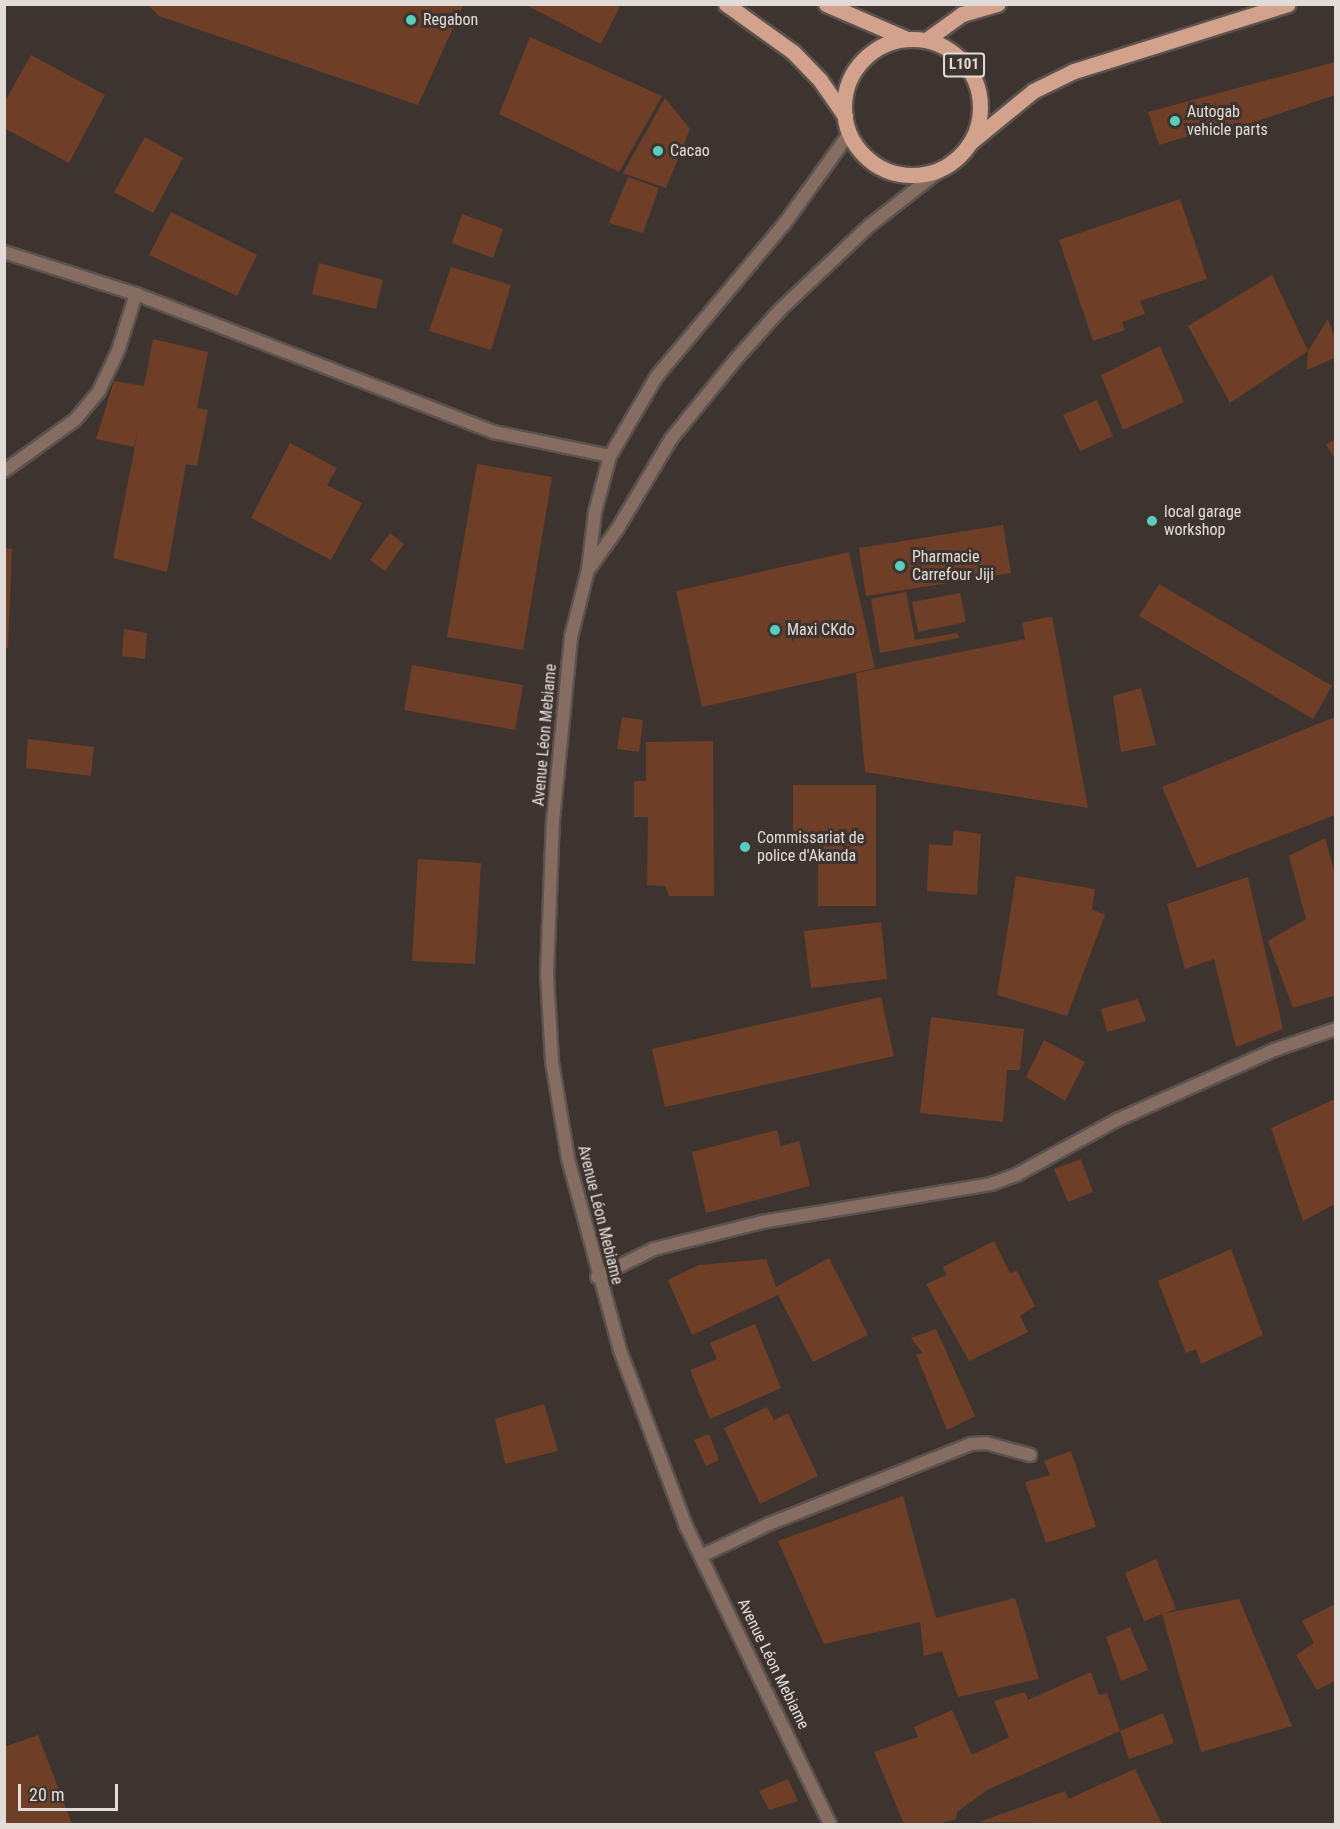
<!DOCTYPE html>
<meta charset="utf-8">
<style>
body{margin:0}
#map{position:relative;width:1340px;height:1829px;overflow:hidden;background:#3e342f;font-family:"Roboto Condensed",sans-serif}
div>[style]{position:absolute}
.building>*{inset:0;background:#6f3e27}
.roads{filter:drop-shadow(2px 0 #5c524e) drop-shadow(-2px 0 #5c524e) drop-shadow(0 2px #5c524e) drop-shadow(0 -2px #5c524e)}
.service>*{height:12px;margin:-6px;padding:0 6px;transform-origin:6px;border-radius:6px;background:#856d62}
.minor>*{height:12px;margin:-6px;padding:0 6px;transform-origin:6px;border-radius:6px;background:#856d62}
.tertiary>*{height:12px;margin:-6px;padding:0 6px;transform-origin:6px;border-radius:6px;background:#856d62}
.primary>*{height:15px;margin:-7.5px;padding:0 7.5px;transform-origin:7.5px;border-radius:7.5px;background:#d3a28c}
.primary>.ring{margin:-7.5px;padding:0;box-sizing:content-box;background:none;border:15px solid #d3a28c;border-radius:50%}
.dots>*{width:16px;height:16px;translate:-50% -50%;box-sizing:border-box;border:3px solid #3e342f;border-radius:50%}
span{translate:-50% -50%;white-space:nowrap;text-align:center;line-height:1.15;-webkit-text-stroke:6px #3e342f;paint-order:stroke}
.shield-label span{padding:2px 4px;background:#3e342f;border:2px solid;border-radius:4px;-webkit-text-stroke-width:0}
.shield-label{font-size:15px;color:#e2dcd9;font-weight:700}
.poi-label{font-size:16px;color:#e2dcd9}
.left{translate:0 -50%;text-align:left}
.street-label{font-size:16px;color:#e2dcd9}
.frame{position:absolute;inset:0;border:6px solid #e2dcd9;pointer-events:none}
.scale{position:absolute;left:18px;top:1784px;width:100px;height:27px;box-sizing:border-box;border:3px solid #e2dcd9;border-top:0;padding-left:8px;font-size:18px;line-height:21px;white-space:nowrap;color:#e2dcd9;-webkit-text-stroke:4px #3e342f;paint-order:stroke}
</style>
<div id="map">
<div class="building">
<i style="clip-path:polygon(147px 4px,464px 4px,418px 105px,159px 16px)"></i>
<i style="clip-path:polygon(524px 4px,621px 4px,601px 44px)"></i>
<i style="clip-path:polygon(530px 37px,662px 96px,619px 172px,499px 114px)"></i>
<i style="clip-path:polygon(31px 55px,105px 95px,69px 163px,4px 128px,4px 103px)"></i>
<i style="clip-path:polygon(1335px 62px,1335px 95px,1215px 135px,1209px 130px,1159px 145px,1148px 112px)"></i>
<i style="clip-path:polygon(665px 98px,690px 129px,666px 188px,623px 173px)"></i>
<i style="clip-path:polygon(145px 137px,183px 158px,153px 213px,114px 192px)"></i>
<i style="clip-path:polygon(628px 177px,659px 188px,643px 233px,609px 223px)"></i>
<i style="clip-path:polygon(1180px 199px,1207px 279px,1140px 301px,1145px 314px,1122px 322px,1125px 330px,1093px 341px,1059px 240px)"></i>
<i style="clip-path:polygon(171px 212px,257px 255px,237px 296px,149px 255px)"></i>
<i style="clip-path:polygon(462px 214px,503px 229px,493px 258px,452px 243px)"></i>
<i style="clip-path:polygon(319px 263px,383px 280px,376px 309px,312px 294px)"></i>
<i style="clip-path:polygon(451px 267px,511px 285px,491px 350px,429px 331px)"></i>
<i style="clip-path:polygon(1272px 275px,1308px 351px,1230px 403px,1188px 326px)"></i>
<i style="clip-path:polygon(1328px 319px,1335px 338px,1335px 358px,1307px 370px,1308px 351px)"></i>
<i style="clip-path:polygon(153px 339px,208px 352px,197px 408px,208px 410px,197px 466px,186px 464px,167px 572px,113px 558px,138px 431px,134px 447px,96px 439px,114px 381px,144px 386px)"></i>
<i style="clip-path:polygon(1160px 346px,1184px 402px,1123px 430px,1101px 375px)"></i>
<i style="clip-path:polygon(1097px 400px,1113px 436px,1080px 451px,1063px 415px)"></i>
<i style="clip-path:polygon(1335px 439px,1335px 458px,1326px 445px)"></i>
<i style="clip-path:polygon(290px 443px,337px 468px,327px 485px,362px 503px,331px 560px,251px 518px)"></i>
<i style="clip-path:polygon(477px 464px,552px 477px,523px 650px,447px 637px)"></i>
<i style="clip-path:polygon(1003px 525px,1011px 573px,866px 596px,859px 548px)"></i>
<i style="clip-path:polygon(390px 533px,404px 544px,385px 571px,370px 560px)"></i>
<i style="clip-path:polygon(4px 548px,12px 549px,8px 648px,4px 648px)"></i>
<i style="clip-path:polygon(849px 552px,875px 668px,702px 707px,676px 591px)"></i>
<i style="clip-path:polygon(1159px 584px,1332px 686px,1313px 719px,1139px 616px)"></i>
<i style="clip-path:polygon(906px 592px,915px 640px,957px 633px,959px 638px,880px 653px,871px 599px)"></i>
<i style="clip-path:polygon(960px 593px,966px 622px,918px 632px,912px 602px)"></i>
<i style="clip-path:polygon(1052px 616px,1088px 808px,865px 772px,856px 673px,1025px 639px,1022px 623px)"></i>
<i style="clip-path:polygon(124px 629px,147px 633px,145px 659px,122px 656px)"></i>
<i style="clip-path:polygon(412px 665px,523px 685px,515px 730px,404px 710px)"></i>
<i style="clip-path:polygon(1141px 688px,1156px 745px,1121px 752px,1113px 696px)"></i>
<i style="clip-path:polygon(622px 717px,643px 720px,639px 752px,617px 749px)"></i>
<i style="clip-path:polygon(1335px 717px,1335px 815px,1197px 868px,1162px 787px)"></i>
<i style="clip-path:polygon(28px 739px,94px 747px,91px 776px,26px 768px)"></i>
<i style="clip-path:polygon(713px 741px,714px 896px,669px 896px,665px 886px,647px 885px,648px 817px,634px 817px,634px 781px,646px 781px,646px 742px)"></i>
<i style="clip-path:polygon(793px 785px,876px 785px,876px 906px,818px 906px,818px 833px,793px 833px)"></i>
<i style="clip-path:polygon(954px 830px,981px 834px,977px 895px,927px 891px,929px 844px,952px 846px)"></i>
<i style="clip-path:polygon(1325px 838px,1335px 874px,1335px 1005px,1333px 996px,1293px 1008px,1268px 941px,1306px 919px,1289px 856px)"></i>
<i style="clip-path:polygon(418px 859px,481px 863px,475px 964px,412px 961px)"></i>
<i style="clip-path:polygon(1016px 876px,1095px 889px,1092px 909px,1105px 915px,1067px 1016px,997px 995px)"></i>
<i style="clip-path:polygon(1248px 877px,1283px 1029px,1236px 1047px,1214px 959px,1185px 969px,1167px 904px)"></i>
<i style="clip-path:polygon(881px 922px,887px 979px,811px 988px,804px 931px)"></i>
<i style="clip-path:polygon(881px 997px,894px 1056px,665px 1107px,652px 1049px)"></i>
<i style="clip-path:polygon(1138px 999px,1146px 1021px,1107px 1032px,1101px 1009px)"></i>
<i style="clip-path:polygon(931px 1017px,1024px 1029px,1020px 1070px,1007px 1070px,1003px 1122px,920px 1113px)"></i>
<i style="clip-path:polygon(1044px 1040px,1085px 1062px,1065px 1101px,1026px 1077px)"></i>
<i style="clip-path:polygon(1335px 1099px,1335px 1204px,1303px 1221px,1271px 1128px)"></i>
<i style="clip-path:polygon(777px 1130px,781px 1146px,799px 1141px,810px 1186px,706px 1213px,692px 1152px)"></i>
<i style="clip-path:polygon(1081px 1159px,1093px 1192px,1068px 1202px,1054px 1169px)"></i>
<i style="clip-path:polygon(994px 1241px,1010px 1273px,1017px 1271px,1035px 1306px,1020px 1316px,1028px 1332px,969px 1361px,926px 1284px,946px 1275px,943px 1267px)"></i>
<i style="clip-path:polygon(1231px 1249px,1263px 1335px,1201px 1364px,1196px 1349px,1186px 1353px,1158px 1281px)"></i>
<i style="clip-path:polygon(829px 1258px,868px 1335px,813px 1362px,778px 1295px,692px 1335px,668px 1280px,699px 1265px,766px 1259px,776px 1287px)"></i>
<i style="clip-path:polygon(755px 1324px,781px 1388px,710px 1419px,690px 1370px,717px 1359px,710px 1343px)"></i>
<i style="clip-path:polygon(936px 1329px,975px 1416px,947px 1430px,916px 1354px,923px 1354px,911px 1338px)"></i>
<i style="clip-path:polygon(544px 1404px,558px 1451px,505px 1464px,495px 1419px)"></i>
<i style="clip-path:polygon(767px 1407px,774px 1420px,788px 1413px,818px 1476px,760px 1504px,724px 1428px)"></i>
<i style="clip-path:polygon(709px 1434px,719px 1460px,706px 1466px,694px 1440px)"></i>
<i style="clip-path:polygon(1071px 1451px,1096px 1527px,1046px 1543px,1025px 1482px,1050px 1475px,1044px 1461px)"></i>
<i style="clip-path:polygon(903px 1496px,936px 1618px,1015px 1598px,1039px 1679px,958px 1697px,942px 1651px,924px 1656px,920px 1622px,824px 1644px,778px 1541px)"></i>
<i style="clip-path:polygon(1156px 1559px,1176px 1609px,1162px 1614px,1239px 1599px,1292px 1726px,1201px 1752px,1162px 1614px,1144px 1621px,1125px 1573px)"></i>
<i style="clip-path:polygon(1335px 1604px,1335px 1681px,1317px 1690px,1296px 1655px,1314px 1643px,1302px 1621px)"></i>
<i style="clip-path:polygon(1130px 1627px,1148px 1670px,1121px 1681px,1106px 1637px)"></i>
<i style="clip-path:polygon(1091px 1672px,1099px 1695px,1107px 1693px,1120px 1731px,987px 1790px,957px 1812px,956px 1819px,938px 1824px,904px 1824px,874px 1752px,918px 1737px,914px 1727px,952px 1710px,972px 1755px,1009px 1737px,994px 1701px,1025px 1692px,1028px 1700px)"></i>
<i style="clip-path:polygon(1163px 1713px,1174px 1743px,1129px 1759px,1120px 1731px)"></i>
<i style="clip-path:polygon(38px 1735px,72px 1824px,4px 1824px,4px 1747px)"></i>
<i style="clip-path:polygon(1135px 1769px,1162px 1824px,979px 1822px,1065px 1791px,1068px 1799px)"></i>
<i style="clip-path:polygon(788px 1779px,798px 1801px,769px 1810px,759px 1791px)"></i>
</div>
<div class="roads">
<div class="service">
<i style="left:701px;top:1556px;width:75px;rotate:-25.2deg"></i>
<i style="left:769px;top:1524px;width:217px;rotate:-21.6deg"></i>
<i style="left:971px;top:1444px;width:15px;rotate:-4deg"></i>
<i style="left:986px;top:1443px;width:46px;rotate:15.3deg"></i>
</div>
<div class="minor">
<i style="left:4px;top:252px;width:139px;rotate:17.7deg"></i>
<i style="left:136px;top:294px;width:384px;rotate:21.1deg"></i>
<i style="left:494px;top:432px;width:118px;rotate:11.7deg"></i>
<i style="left:4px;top:471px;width:87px;rotate:-35.7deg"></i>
<i style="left:75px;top:420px;width:38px;rotate:-50deg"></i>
<i style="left:99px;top:391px;width:44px;rotate:-64.6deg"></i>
<i style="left:118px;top:351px;width:60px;rotate:-72.5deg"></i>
<i style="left:597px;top:1277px;width:64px;rotate:-26.2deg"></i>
<i style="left:654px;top:1249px;width:111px;rotate:-14deg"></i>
<i style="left:762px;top:1222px;width:232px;rotate:-9.4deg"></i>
<i style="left:991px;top:1184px;width:27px;rotate:-20deg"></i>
<i style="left:1016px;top:1175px;width:115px;rotate:-28.6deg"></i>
<i style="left:1117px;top:1120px;width:172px;rotate:-24deg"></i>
<i style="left:1274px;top:1050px;width:65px;rotate:-18.7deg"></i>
</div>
<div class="tertiary">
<i style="left:589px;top:569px;width:50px;rotate:-54.7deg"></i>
<i style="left:618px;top:528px;width:104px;rotate:-59.2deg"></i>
<i style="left:671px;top:439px;width:104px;rotate:-50.8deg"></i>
<i style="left:737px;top:358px;width:66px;rotate:-48.1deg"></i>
<i style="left:781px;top:309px;width:122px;rotate:-43.3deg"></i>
<i style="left:870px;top:225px;width:93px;rotate:-38deg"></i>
<i style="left:830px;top:1824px;width:331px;rotate:-115.8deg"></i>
<i style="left:686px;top:1526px;width:188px;rotate:-110.6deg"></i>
<i style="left:620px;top:1350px;width:199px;rotate:-105.2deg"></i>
<i style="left:568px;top:1158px;width:98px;rotate:-99.4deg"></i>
<i style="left:552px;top:1061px;width:87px;rotate:-93.3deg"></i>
<i style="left:547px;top:974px;width:153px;rotate:-87.8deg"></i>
<i style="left:553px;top:821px;width:185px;rotate:-84.4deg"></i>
<i style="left:571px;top:637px;width:69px;rotate:-75.8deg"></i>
<i style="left:588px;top:570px;width:58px;rotate:-83.1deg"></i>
<i style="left:595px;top:512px;width:58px;rotate:-75deg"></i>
<i style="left:610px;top:456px;width:93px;rotate:-59.6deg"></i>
<i style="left:657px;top:376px;width:199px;rotate:-50.1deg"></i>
<i style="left:785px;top:223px;width:110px;rotate:-54.3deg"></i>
</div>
<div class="primary">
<i style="left:726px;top:4px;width:82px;rotate:35.6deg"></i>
<i style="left:793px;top:52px;width:39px;rotate:46deg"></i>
<i style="left:820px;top:80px;width:44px;rotate:55.2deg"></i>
<i style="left:826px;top:4px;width:88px;rotate:23.4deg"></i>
<i class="ring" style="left:844px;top:39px;width:121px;height:121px"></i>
<i style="left:926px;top:40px;width:44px;rotate:-35.8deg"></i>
<i style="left:962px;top:14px;width:37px;rotate:-16deg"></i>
<i style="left:972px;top:141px;width:79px;rotate:-39.3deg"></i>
<i style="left:1033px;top:91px;width:46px;rotate:-26deg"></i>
<i style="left:1074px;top:71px;width:224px;rotate:-17.4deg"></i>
</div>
</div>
<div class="dots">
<i style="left:411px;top:20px;background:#59cebf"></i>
<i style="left:1175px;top:121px;background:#59cebf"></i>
<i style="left:658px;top:151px;background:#59cebf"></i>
<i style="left:1152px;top:521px;background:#59cebf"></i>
<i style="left:900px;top:566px;background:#59cebf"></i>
<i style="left:775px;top:630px;background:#59cebf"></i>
<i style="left:745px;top:847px;background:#59cebf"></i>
</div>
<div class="shield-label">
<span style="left:964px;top:65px">L101</span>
</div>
<div class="poi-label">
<span class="left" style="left:423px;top:20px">Regabon</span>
<span class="left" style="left:1187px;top:121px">Autogab<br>vehicle parts</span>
<span class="left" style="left:670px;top:151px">Cacao</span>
<span class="left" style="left:1164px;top:521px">local garage<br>workshop</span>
<span class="left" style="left:912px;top:566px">Pharmacie<br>Carrefour Jiji</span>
<span class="left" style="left:787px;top:630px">Maxi CKdo</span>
<span class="left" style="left:757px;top:847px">Commissariat de<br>police d'Akanda</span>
</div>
<div class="street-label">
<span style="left:545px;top:735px;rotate:-85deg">Avenue Léon Mebiame</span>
<span style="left:600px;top:1215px;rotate:76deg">Avenue Léon Mebiame</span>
<span style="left:773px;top:1664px;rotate:64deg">Avenue Léon Mebiame</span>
</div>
<div class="frame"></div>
<div class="scale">20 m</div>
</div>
